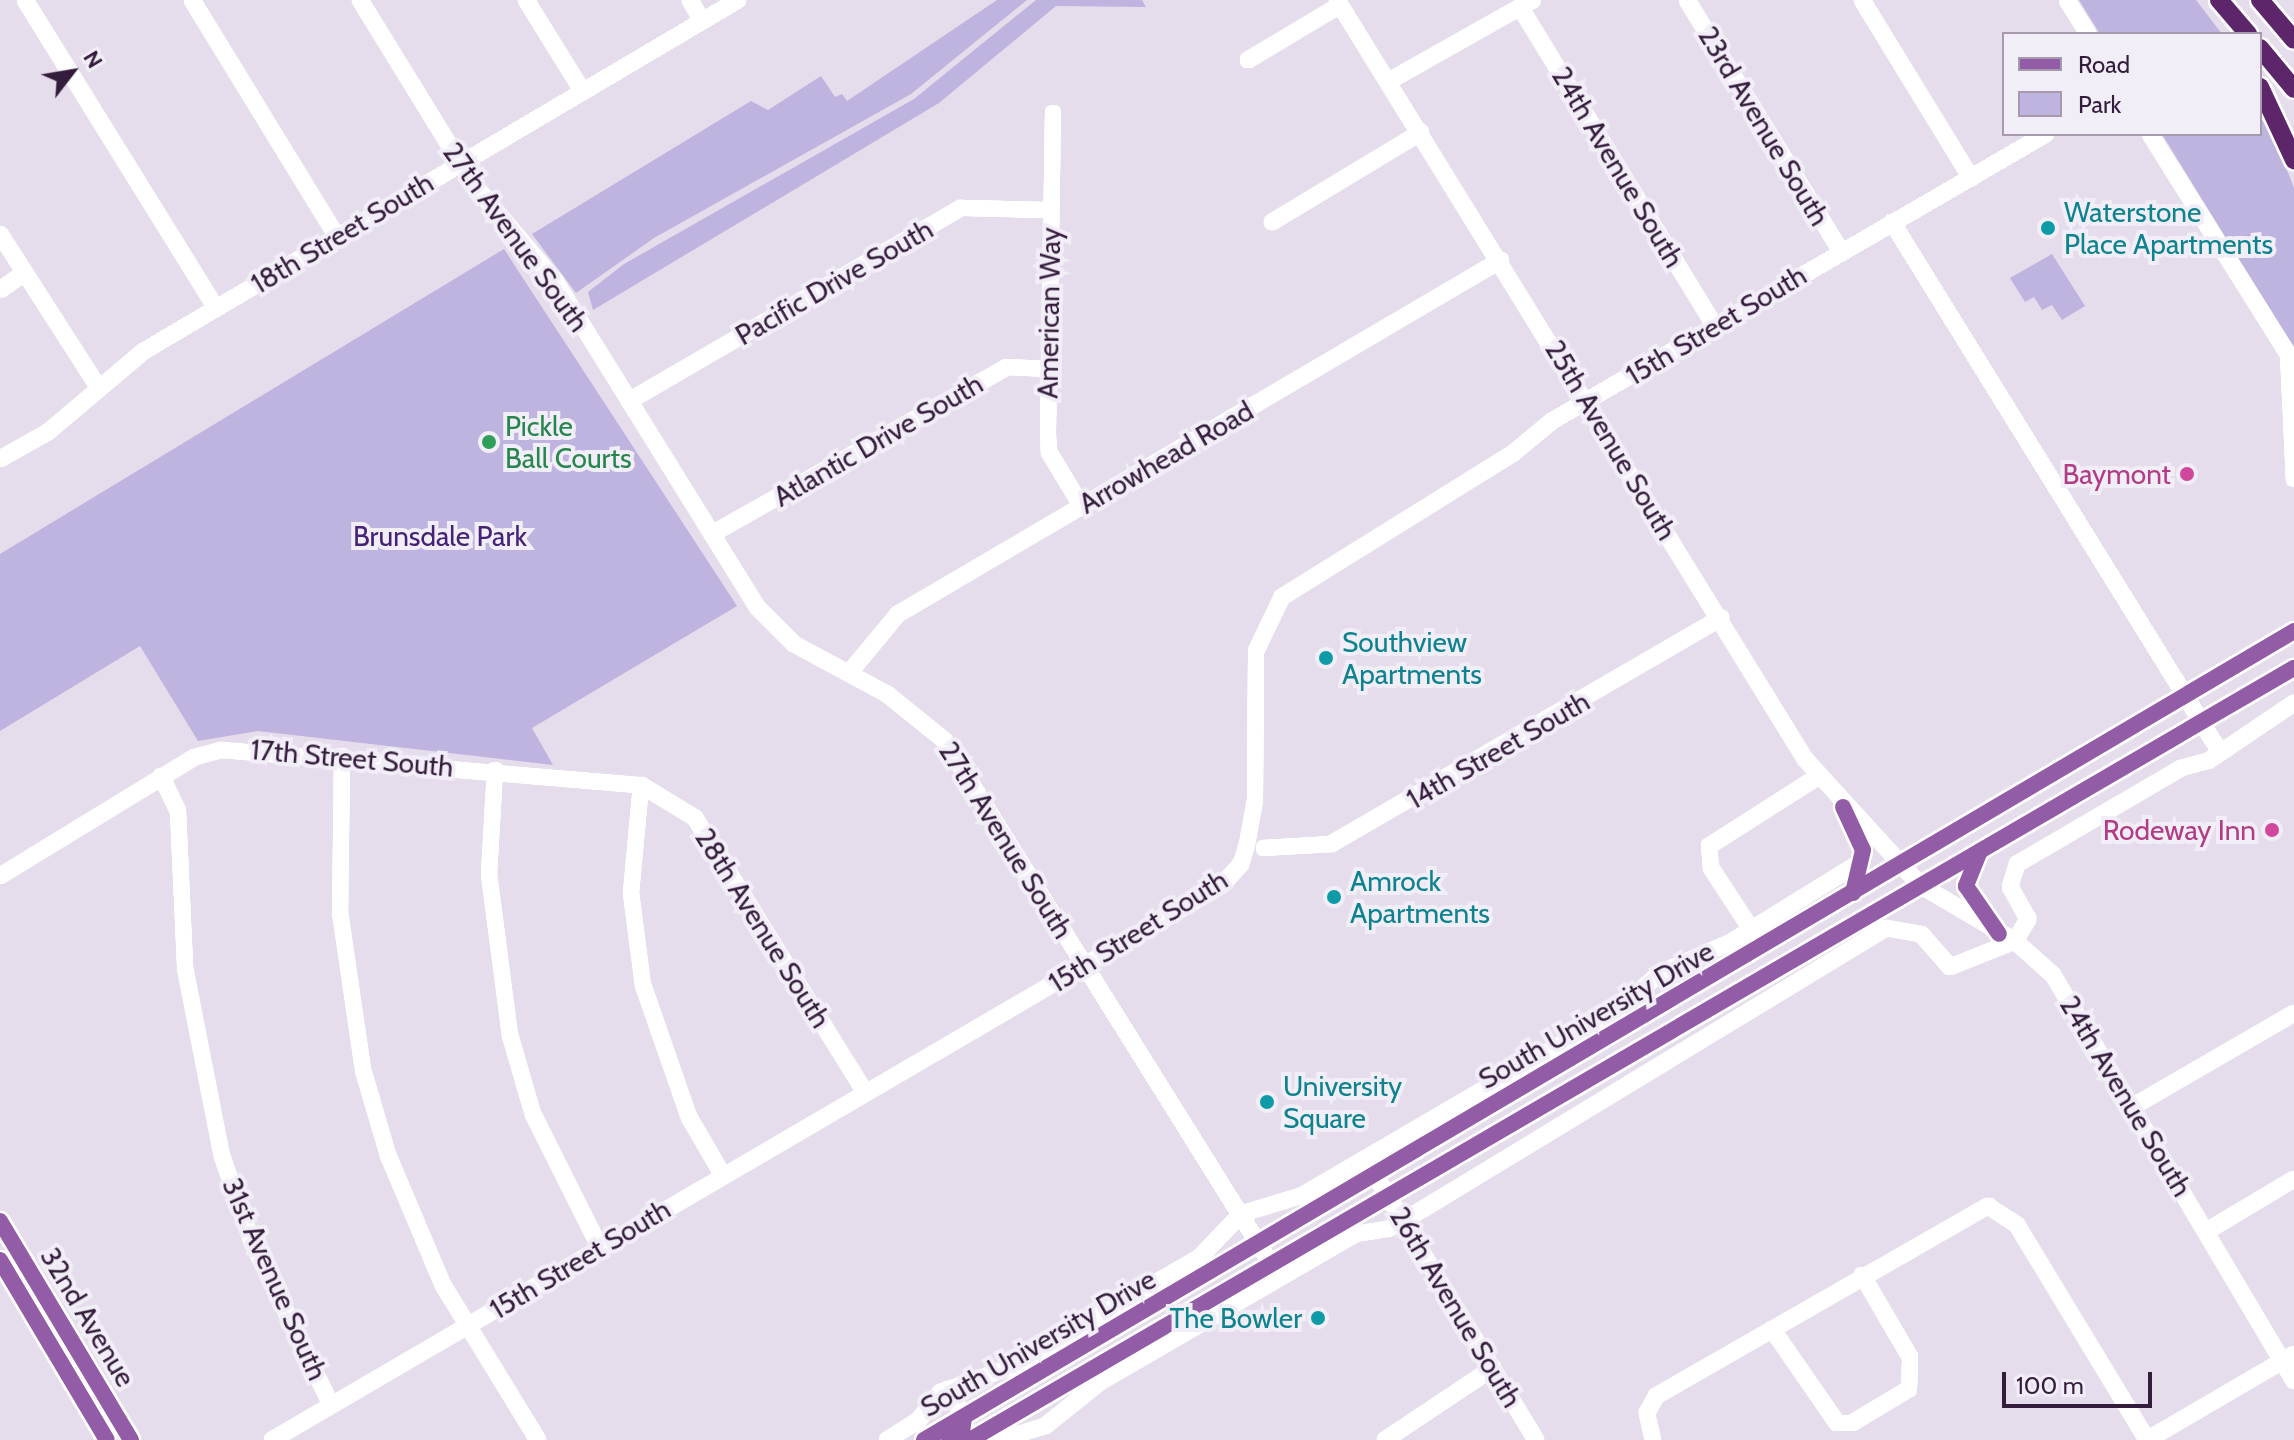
<!DOCTYPE html>
<style>
body{margin:0}
#map{position:relative;width:2294px;height:1440px;overflow:hidden;background:#e5ddeb;font-family:Cabin,sans-serif}
div>[style]{position:absolute}
.green>*{inset:0;background:#bfb3df}
.roads{filter:drop-shadow(2px 0 #fff) drop-shadow(-2px 0 #fff) drop-shadow(0 2px #fff) drop-shadow(0 -2px #fff)}
.minor>*{height:12px;margin:-6px;padding:0 6px;transform-origin:6px;border-radius:6px;background:#fff}
.major>*{height:16px;margin:-8px;padding:0 8px;transform-origin:8px;border-radius:8px;background:#935ca6}
.highway>*{height:18px;margin:-9px;padding:0 9px;transform-origin:9px;border-radius:9px;background:#5d266b}
.dots>*{width:22px;height:22px;translate:-50% -50%;box-sizing:border-box;border:4px solid #f2eef7;border-radius:50%}
span{translate:-50% -50%;white-space:nowrap;text-align:center;line-height:1.15;-webkit-text-stroke:8px #f2eef7;paint-order:stroke}
.street-label{font-size:28px;color:#341d3c}
.culture-label{font-size:28px;color:#0d838f}
.left{translate:0 -50%;text-align:left}
.right{translate:-100% -50%;text-align:right}
.leisure-label{font-size:28px;color:#27864d}
.hotel-label{font-size:28px;color:#b23c85}
.park-label{font-size:28px;color:#442377}
.legend{position:absolute;left:2002px;top:32px;width:260px;height:104px;box-sizing:border-box;background:#f2eef7;border:2px solid #a69aac;margin:0;padding:10px 14px;list-style:none;font-size:24px;color:#341d3c}
.legend li{display:flex;align-items:center;gap:16px;height:40px}
.legend b{width:40px;border:2px solid #a69aac}
.north{position:absolute;left:32px;top:32px;width:80px;height:80px;-webkit-text-stroke:6px #f2eef7;paint-order:stroke;rotate:59deg;font-size:22px;font-weight:700;line-height:32px;text-align:center;color:#341d3c}
.north::after{content:'';display:block;margin:auto;width:28px;height:36px;background:#341d3c;clip-path:polygon(50% 0,100% 100%,50% 72%,0 100%)}
.scale{position:absolute;left:2002px;top:1372px;width:150px;height:36px;box-sizing:border-box;border:4px solid #341d3c;border-top:0;padding-left:10px;font-size:24px;line-height:28px;white-space:nowrap;color:#341d3c;-webkit-text-stroke:6px #f2eef7;paint-order:stroke}
</style>
<div id="map">
<div class="green">
<i style="clip-path:polygon(997px 0,1027px 0,911px 94px,654px 238px,576px 293px,532px 234px,751px 101px,768px 110px,821px 76px,835px 97px,842px 94px,847px 101px)"></i>
<i style="clip-path:polygon(1036px 0,1142px 0,1146px 7px,1056px 6px,939px 103px,593px 310px,588px 292px,624px 264px,914px 99px)"></i>
<i style="clip-path:polygon(2079px 0,2196px 0,2222px 34px,2100px 34px)"></i>
<i style="clip-path:polygon(2260px 101px,2294px 188px,2294px 349px,2162px 134px,2260px 134px)"></i>
<i style="clip-path:polygon(504px 249px,737px 606px,532px 728px,553px 765px,258px 731px,198px 741px,140px 646px,0 731px,0 554px)"></i>
<i style="clip-path:polygon(2052px 254px,2085px 306px,2062px 320px,2052px 305px,2042px 310px,2034px 297px,2025px 302px,2010px 278px)"></i>
</div>
<div class="roads">
<div class="minor">
<i style="left:25px;top:0;width:362px;rotate:58.2deg"></i>
<i style="left:192px;top:0;width:278px;rotate:58.5deg"></i>
<i style="left:360px;top:0;width:217px;rotate:58.4deg"></i>
<i style="left:474px;top:185px;width:126px;rotate:49.8deg"></i>
<i style="left:555px;top:281px;width:384px;rotate:58.2deg"></i>
<i style="left:757px;top:607px;width:52px;rotate:45deg"></i>
<i style="left:794px;top:644px;width:106px;rotate:28.3deg"></i>
<i style="left:887px;top:694px;width:73px;rotate:38.9deg"></i>
<i style="left:944px;top:740px;width:618px;rotate:58.03deg"></i>
<i style="left:526px;top:0;width:108px;rotate:58.2deg"></i>
<i style="left:690px;top:0;width:24px;rotate:60deg"></i>
<i style="left:1337px;top:0;width:892px;rotate:58.34deg"></i>
<i style="left:1805px;top:759px;width:171px;rotate:47.6deg"></i>
<i style="left:1920px;top:885px;width:110px;rotate:30.5deg"></i>
<i style="left:2015px;top:941px;width:51px;rotate:41.8deg"></i>
<i style="left:2053px;top:975px;width:472px;rotate:59.3deg"></i>
<i style="left:1687px;top:0;width:294px;rotate:58.5deg"></i>
<i style="left:1862px;top:0;width:209px;rotate:58.5deg"></i>
<i style="left:2067px;top:0;width:40px;rotate:58deg"></i>
<i style="left:1520px;top:7px;width:374px;rotate:58.6deg"></i>
<i style="left:1248px;top:60px;width:107px;rotate:-30.9deg"></i>
<i style="left:1389px;top:81px;width:165px;rotate:-29.4deg"></i>
<i style="left:1053px;top:113px;width:321px;rotate:90.9deg"></i>
<i style="left:1048px;top:434px;width:18px;rotate:87deg"></i>
<i style="left:1049px;top:452px;width:62px;rotate:58.9deg"></i>
<i style="left:2150px;top:134px;width:260px;rotate:57.9deg"></i>
<i style="left:2288px;top:354px;width:125px;rotate:87.3deg"></i>
<i style="left:1272px;top:222px;width:174px;rotate:-31.1deg"></i>
<i style="left:1892px;top:222px;width:623px;rotate:58.25deg"></i>
<i style="left:0;top:234px;width:179px;rotate:57.3deg"></i>
<i style="left:0;top:290px;width:29px;rotate:-35deg"></i>
<i style="left:629px;top:401px;width:384px;rotate:-30.2deg"></i>
<i style="left:961px;top:208px;width:90px;rotate:1.3deg"></i>
<i style="left:0;top:459px;width:55px;rotate:-29.4deg"></i>
<i style="left:48px;top:432px;width:126px;rotate:-40.2deg"></i>
<i style="left:144px;top:351px;width:690px;rotate:-30.58deg"></i>
<i style="left:712px;top:534px;width:339px;rotate:-29.5deg"></i>
<i style="left:1007px;top:367px;width:42px;rotate:2.7deg"></i>
<i style="left:849px;top:673px;width:77px;rotate:-50.3deg"></i>
<i style="left:898px;top:614px;width:699px;rotate:-30.42deg"></i>
<i style="left:342px;top:756px;width:156px;rotate:90.7deg"></i>
<i style="left:340px;top:912px;width:160px;rotate:81.7deg"></i>
<i style="left:363px;top:1070px;width:89px;rotate:73.6deg"></i>
<i style="left:388px;top:1155px;width:141px;rotate:67.1deg"></i>
<i style="left:443px;top:1285px;width:182px;rotate:58.5deg"></i>
<i style="left:495px;top:770px;width:104px;rotate:93.3deg"></i>
<i style="left:489px;top:874px;width:162px;rotate:82.6deg"></i>
<i style="left:510px;top:1035px;width:82px;rotate:73.8deg"></i>
<i style="left:533px;top:1114px;width:150px;rotate:63.4deg"></i>
<i style="left:161px;top:776px;width:39px;rotate:64deg"></i>
<i style="left:178px;top:811px;width:157px;rotate:87.4deg"></i>
<i style="left:185px;top:968px;width:192px;rotate:78.9deg"></i>
<i style="left:222px;top:1156px;width:91px;rotate:70.8deg"></i>
<i style="left:252px;top:1242px;width:181px;rotate:64.1deg"></i>
<i style="left:641px;top:785px;width:108px;rotate:95.3deg"></i>
<i style="left:631px;top:893px;width:93px;rotate:82.6deg"></i>
<i style="left:643px;top:985px;width:140px;rotate:70.8deg"></i>
<i style="left:689px;top:1117px;width:66px;rotate:59.9deg"></i>
<i style="left:1264px;top:848px;width:67px;rotate:-3.4deg"></i>
<i style="left:1331px;top:844px;width:451px;rotate:-30.1deg"></i>
<i style="left:0;top:876px;width:228px;rotate:-31.4deg"></i>
<i style="left:195px;top:757px;width:28px;rotate:-15deg"></i>
<i style="left:222px;top:750px;width:420px;rotate:4.8deg"></i>
<i style="left:641px;top:785px;width:63px;rotate:31.4deg"></i>
<i style="left:695px;top:818px;width:321px;rotate:58.2deg"></i>
<i style="left:1749px;top:926px;width:69px;rotate:-123.2deg"></i>
<i style="left:1711px;top:868px;width:22px;rotate:-95deg"></i>
<i style="left:1709px;top:846px;width:130px;rotate:-32.5deg"></i>
<i style="left:2132px;top:1107px;width:187px;rotate:-30.1deg"></i>
<i style="left:1375px;top:1175px;width:310px;rotate:58.7deg"></i>
<i style="left:2207px;top:1231px;width:101px;rotate:-30.9deg"></i>
<i style="left:1772px;top:1329px;width:114px;rotate:55.3deg"></i>
<i style="left:1837px;top:1423px;width:15px"></i>
<i style="left:1852px;top:1423px;width:66px;rotate:-30.8deg"></i>
<i style="left:1909px;top:1389px;width:32px;rotate:-88deg"></i>
<i style="left:1910px;top:1357px;width:95px;rotate:-120.3deg"></i>
<i style="left:948px;top:1389px;width:32px;rotate:60deg"></i>
<i style="left:272px;top:1440px;width:1100px;rotate:-30.29deg"></i>
<i style="left:1222px;top:885px;width:28px;rotate:-48deg"></i>
<i style="left:1241px;top:864px;width:21px;rotate:-73deg"></i>
<i style="left:1247px;top:844px;width:45px;rotate:-79.7deg"></i>
<i style="left:1255px;top:800px;width:149px;rotate:-89.6deg"></i>
<i style="left:1256px;top:651px;width:60px;rotate:-64.3deg"></i>
<i style="left:1282px;top:597px;width:271px;rotate:-31.9deg"></i>
<i style="left:1512px;top:454px;width:52px;rotate:-39.5deg"></i>
<i style="left:1552px;top:421px;width:571px;rotate:-30.16deg"></i>
<i style="left:887px;top:1440px;width:36px;rotate:-32deg"></i>
<i style="left:918px;top:1421px;width:37px;rotate:-52deg"></i>
<i style="left:941px;top:1392px;width:71px;rotate:-19.7deg"></i>
<i style="left:1008px;top:1368px;width:222px;rotate:-30deg"></i>
<i style="left:1200px;top:1257px;width:59px;rotate:-46.4deg"></i>
<i style="left:1241px;top:1214px;width:65px;rotate:-17deg"></i>
<i style="left:1303px;top:1195px;width:360px;rotate:-30.3deg"></i>
<i style="left:1614px;top:1013px;width:61px;rotate:-41deg"></i>
<i style="left:1660px;top:973px;width:77px;rotate:-23.6deg"></i>
<i style="left:1731px;top:942px;width:154px;rotate:-31.7deg"></i>
<i style="left:999px;top:1440px;width:48px;rotate:-16.9deg"></i>
<i style="left:1045px;top:1426px;width:70px;rotate:-38.7deg"></i>
<i style="left:1100px;top:1382px;width:295px;rotate:-30.1deg"></i>
<i style="left:1355px;top:1234px;width:33px;rotate:-9deg"></i>
<i style="left:1388px;top:1229px;width:40px;rotate:-29.7deg"></i>
<i style="left:1423px;top:1209px;width:542px;rotate:-31.25deg"></i>
<i style="left:1886px;top:928px;width:36px;rotate:10deg"></i>
<i style="left:1921px;top:934px;width:44px;rotate:48.7deg"></i>
<i style="left:1950px;top:967px;width:70px;rotate:-21.8deg"></i>
<i style="left:2015px;top:941px;width:26px;rotate:-59deg"></i>
<i style="left:2028px;top:919px;width:37px;rotate:-119deg"></i>
<i style="left:2010px;top:887px;width:24px;rotate:-73deg"></i>
<i style="left:2017px;top:864px;width:190px;rotate:-30.3deg"></i>
<i style="left:2181px;top:768px;width:28px;rotate:-15deg"></i>
<i style="left:2208px;top:761px;width:104px;rotate:-34deg"></i>
<i style="left:1385px;top:1440px;width:130px;rotate:-33.7deg"></i>
<i style="left:1653px;top:1440px;width:28px;rotate:-103deg"></i>
<i style="left:1647px;top:1413px;width:19px;rotate:-62deg"></i>
<i style="left:1656px;top:1396px;width:383px;rotate:-29.8deg"></i>
<i style="left:1988px;top:1206px;width:35px;rotate:33deg"></i>
<i style="left:2017px;top:1225px;width:251px;rotate:58.8deg"></i>
<i style="left:2147px;top:1440px;width:170px;rotate:-30.3deg"></i>
</div>
<div class="major">
<i style="left:1843px;top:807px;width:47px;rotate:65.1deg"></i>
<i style="left:1863px;top:850px;width:44px;rotate:103.1deg"></i>
<i style="left:1980px;top:851px;width:38px;rotate:112deg"></i>
<i style="left:1966px;top:886px;width:58px;rotate:55.5deg"></i>
<i style="left:0;top:1221px;width:255px;rotate:59.1deg"></i>
<i style="left:0;top:1260px;width:209px;rotate:59.3deg"></i>
<i style="left:924px;top:1440px;width:1591px;rotate:-30.56deg"></i>
<i style="left:949px;top:1440px;width:15px;rotate:-32deg"></i>
<i style="left:962px;top:1432px;width:15px;rotate:-82deg"></i>
<i style="left:970px;top:1440px;width:1533px;rotate:-30.25deg"></i>
</div>
<div class="highway">
<i style="left:2219px;top:0;width:45px;rotate:49.5deg"></i>
<i style="left:2260px;top:0;width:52px;rotate:49.6deg"></i>
<i style="left:2260px;top:48px;width:53px;rotate:50.3deg"></i>
<i style="left:2260px;top:87px;width:81px;rotate:65deg"></i>
</div>
</div>
<div class="dots">
<i style="left:2048px;top:228px;background:#0f9aa8"></i>
<i style="left:489px;top:442px;background:#2e9e5b"></i>
<i style="left:2187px;top:474px;background:#d1479c"></i>
<i style="left:1326px;top:658px;background:#0f9aa8"></i>
<i style="left:2272px;top:830px;background:#d1479c"></i>
<i style="left:1334px;top:897px;background:#0f9aa8"></i>
<i style="left:1267px;top:1102px;background:#0f9aa8"></i>
<i style="left:1318px;top:1318px;background:#0f9aa8"></i>
</div>
<div class="street-label">
<span style="left:1764px;top:126px;rotate:59deg">23rd Avenue South</span>
<span style="left:1618px;top:167px;rotate:59deg">24th Avenue South</span>
<span style="left:342px;top:233px;rotate:-31deg">18th Street South</span>
<span style="left:516px;top:237px;rotate:54deg">27th Avenue South</span>
<span style="left:834px;top:282px;rotate:-30deg">Pacific Drive South</span>
<span style="left:1049px;top:313px;rotate:-89deg">American Way</span>
<span style="left:1716px;top:325px;rotate:-31deg">15th Street South</span>
<span style="left:878px;top:440px;rotate:-30deg">Atlantic Drive South</span>
<span style="left:1611px;top:440px;rotate:59deg">25th Avenue South</span>
<span style="left:1166px;top:457px;rotate:-30deg">Arrowhead Road</span>
<span style="left:1498px;top:750px;rotate:-30deg">14th Street South</span>
<span style="left:352px;top:758px;rotate:5deg">17th Street South</span>
<span style="left:1006px;top:840px;rotate:58deg">27th Avenue South</span>
<span style="left:763px;top:928px;rotate:58deg">28th Avenue South</span>
<span style="left:1138px;top:931px;rotate:-32deg">15th Street South</span>
<span style="left:1596px;top:1015px;rotate:-30deg">South University Drive</span>
<span style="left:2126px;top:1096px;rotate:59deg">24th Avenue South</span>
<span style="left:580px;top:1259px;rotate:-31deg">15th Street South</span>
<span style="left:275px;top:1279px;rotate:66deg">31st Avenue South</span>
<span style="left:1456px;top:1307px;rotate:59deg">26th Avenue South</span>
<span style="left:88px;top:1317px;rotate:59deg">32nd Avenue</span>
<span style="left:1038px;top:1343px;rotate:-30deg">South University Drive</span>
</div>
<div class="culture-label">
<span class="left" style="left:2064px;top:228px">Waterstone<br>Place Apartments</span>
<span class="left" style="left:1342px;top:658px">Southview<br>Apartments</span>
<span class="left" style="left:1350px;top:897px">Amrock<br>Apartments</span>
<span class="left" style="left:1283px;top:1102px">University<br>Square</span>
<span class="right" style="left:1302px;top:1318px">The Bowler</span>
</div>
<div class="leisure-label">
<span class="left" style="left:505px;top:442px">Pickle<br>Ball Courts</span>
</div>
<div class="hotel-label">
<span class="right" style="left:2171px;top:474px">Baymont</span>
<span class="right" style="left:2256px;top:830px">Rodeway Inn</span>
</div>
<div class="park-label">
<span style="left:440px;top:536px">Brunsdale Park</span>
</div>
<ul class="legend">
<li><b style="height:10px;background:#935ca6"></b>Road</li>
<li><b style="height:22px;background:#bfb3df"></b>Park</li>
</ul>
<div class="north">N</div>
<div class="scale">100 m</div>
</div>
